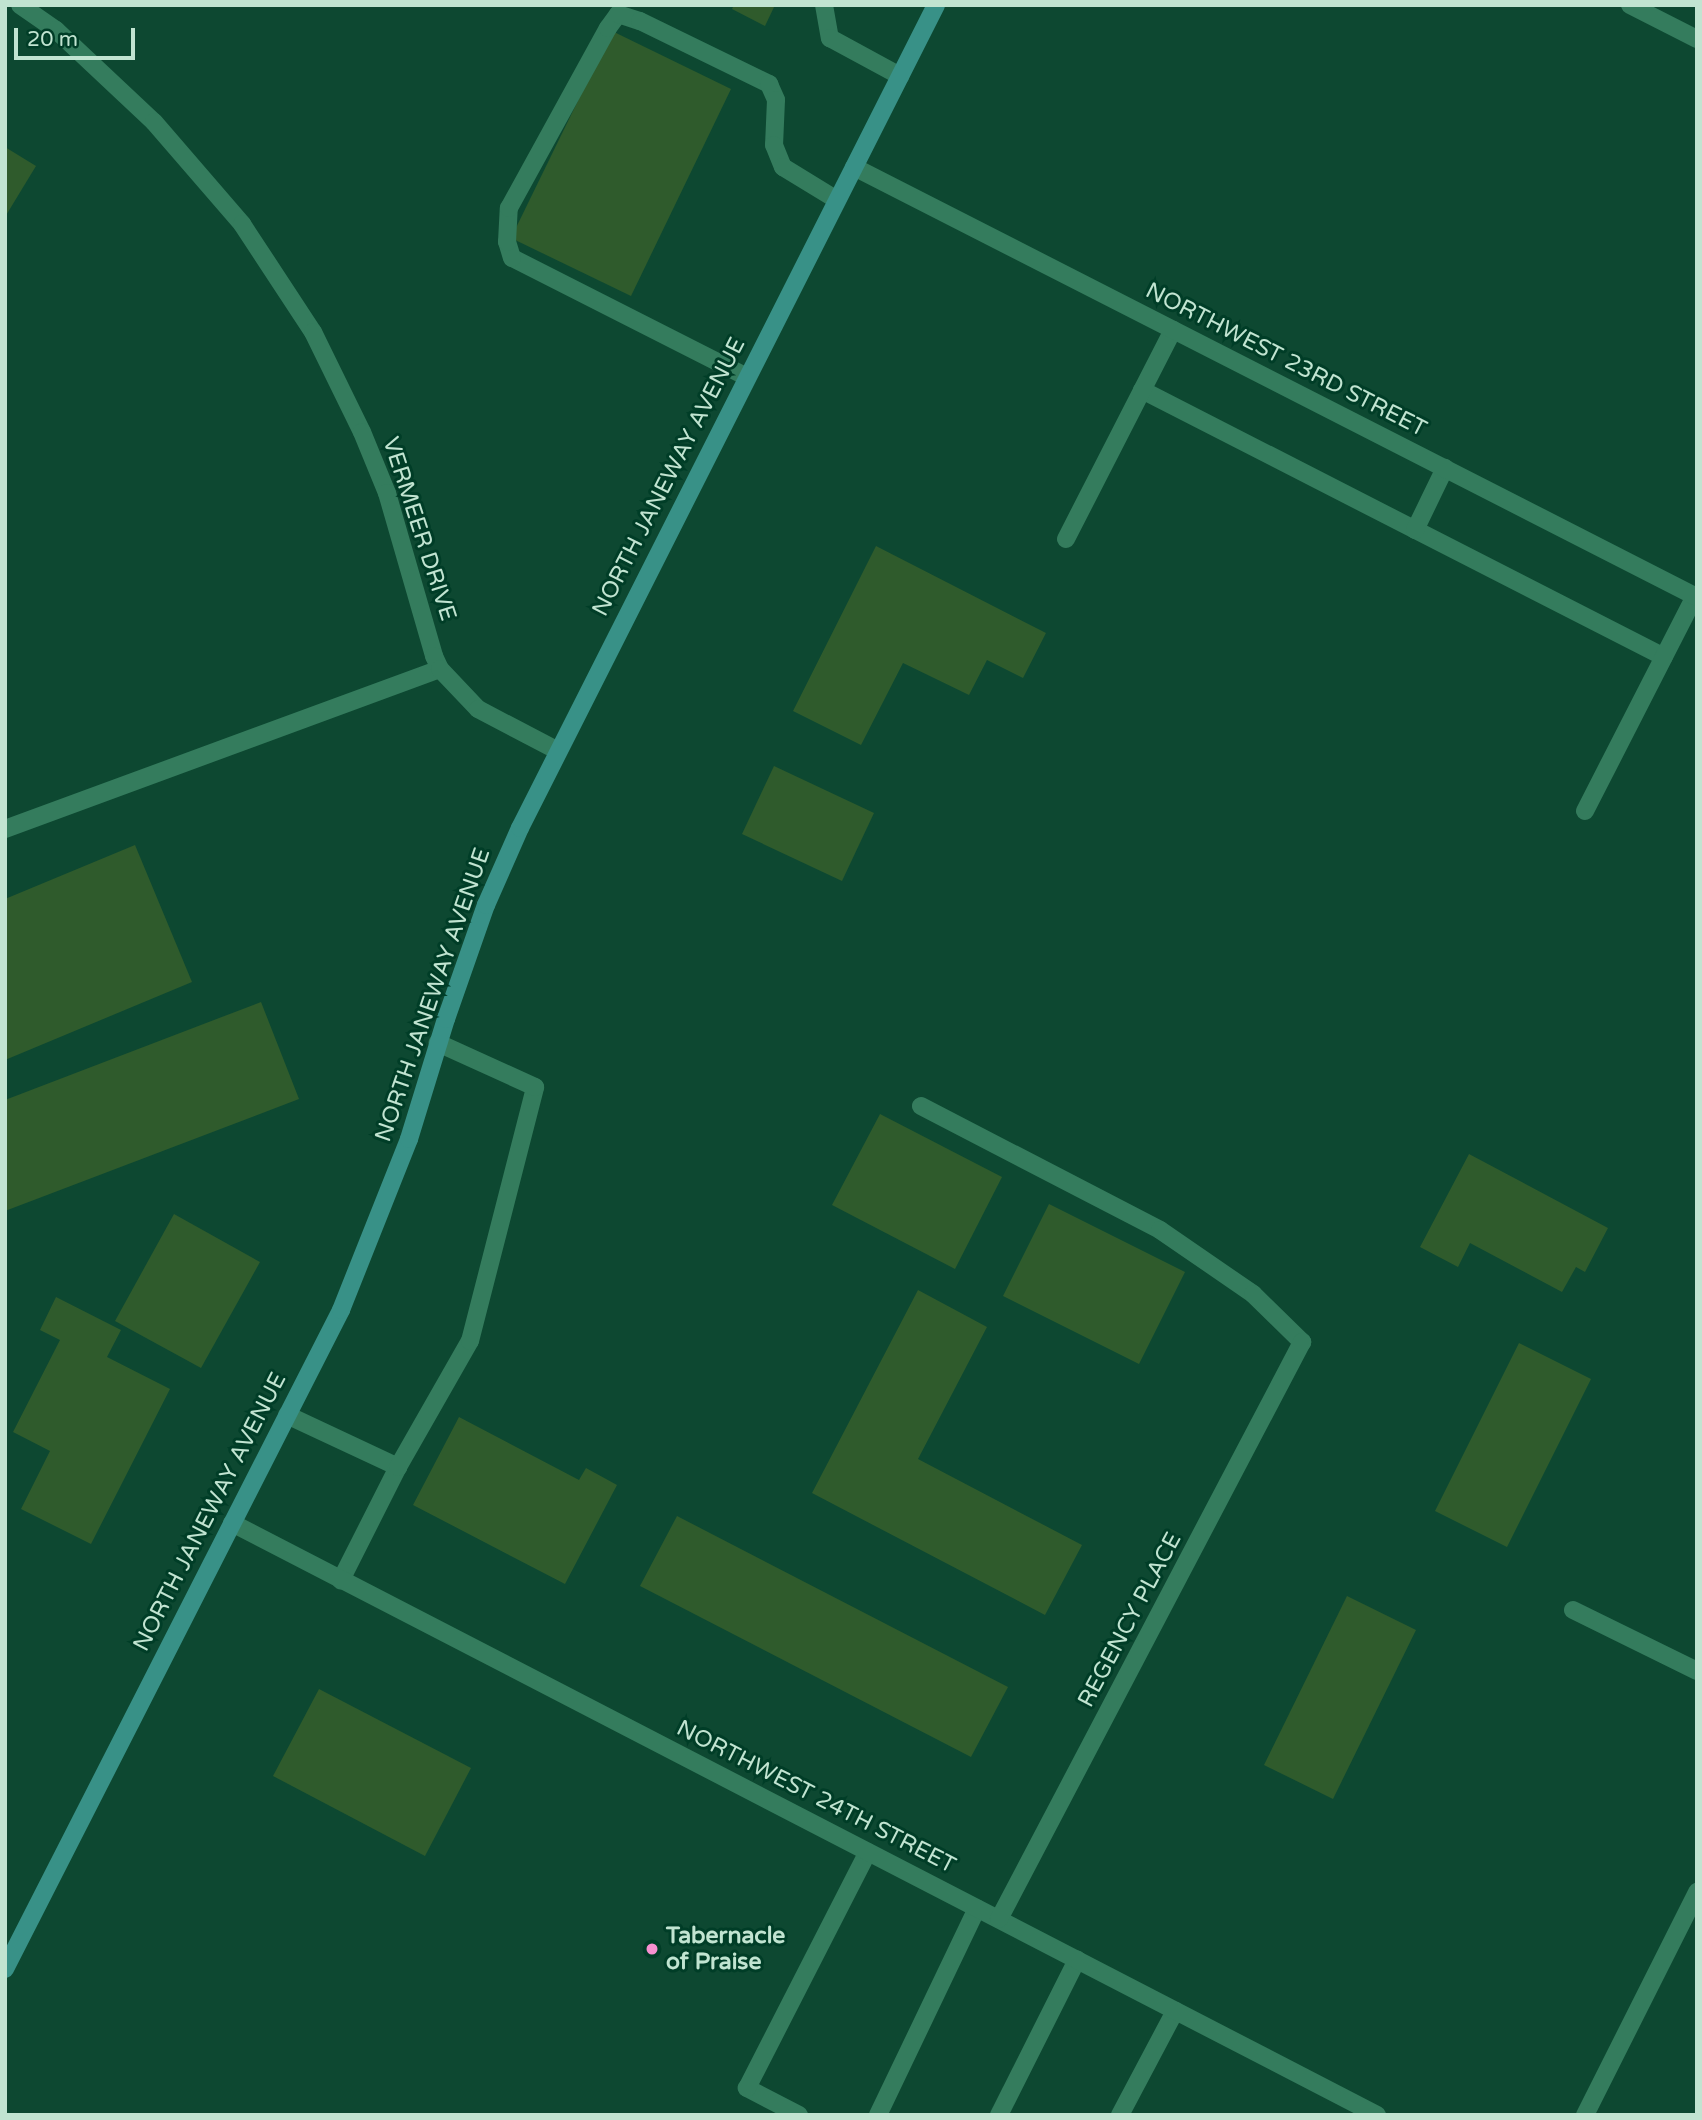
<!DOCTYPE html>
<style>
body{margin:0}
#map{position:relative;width:1702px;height:2120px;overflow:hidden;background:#0d4831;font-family:"Varela Round",sans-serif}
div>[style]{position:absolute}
.building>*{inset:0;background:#2f5b2c}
.lane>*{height:18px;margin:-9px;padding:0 9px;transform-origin:9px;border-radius:9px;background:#347c5d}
.street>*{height:18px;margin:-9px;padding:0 9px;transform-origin:9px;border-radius:9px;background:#347c5d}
.secondary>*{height:18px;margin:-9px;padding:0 9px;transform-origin:9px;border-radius:9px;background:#389187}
.dots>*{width:19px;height:19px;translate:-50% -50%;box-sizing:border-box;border:4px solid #003d27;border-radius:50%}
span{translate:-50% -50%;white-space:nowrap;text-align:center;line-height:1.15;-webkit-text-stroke:6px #003d27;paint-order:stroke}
.street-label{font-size:23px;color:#c1e4d1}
.poi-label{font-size:23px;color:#c1e4d1;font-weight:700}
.left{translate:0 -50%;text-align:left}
.frame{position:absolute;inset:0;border:7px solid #c1e4d1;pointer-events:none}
.scale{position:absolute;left:14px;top:28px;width:121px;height:32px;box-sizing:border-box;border:4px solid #c1e4d1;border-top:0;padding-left:9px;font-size:21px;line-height:24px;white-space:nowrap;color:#c1e4d1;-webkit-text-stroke:5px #003d27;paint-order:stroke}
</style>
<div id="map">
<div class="building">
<i style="clip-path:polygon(734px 5px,775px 5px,765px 26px,732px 9px)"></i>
<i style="clip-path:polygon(612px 31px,731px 89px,631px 296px,511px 238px)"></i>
<i style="clip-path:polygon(5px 147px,36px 166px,5px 217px)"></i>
<i style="clip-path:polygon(876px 546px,1046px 633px,1023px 678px,987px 660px,969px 695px,903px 663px,861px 745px,793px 711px)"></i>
<i style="clip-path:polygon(774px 766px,874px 813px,842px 881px,742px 834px)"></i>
<i style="clip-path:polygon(135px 845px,192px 982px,5px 1060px,5px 899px)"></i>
<i style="clip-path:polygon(261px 1002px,299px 1099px,5px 1211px,5px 1100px)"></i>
<i style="clip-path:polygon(880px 1114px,1002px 1177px,955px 1269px,832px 1205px)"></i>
<i style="clip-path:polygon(1469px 1154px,1608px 1228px,1585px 1272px,1576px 1267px,1562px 1292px,1470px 1243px,1458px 1267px,1420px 1247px)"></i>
<i style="clip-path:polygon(1049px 1204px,1185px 1272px,1139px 1364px,1003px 1296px)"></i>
<i style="clip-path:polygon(174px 1214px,260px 1262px,201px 1368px,115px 1321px)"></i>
<i style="clip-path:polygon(918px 1290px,987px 1327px,918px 1459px,1082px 1545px,1045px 1615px,812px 1493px)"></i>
<i style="clip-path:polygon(56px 1297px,121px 1330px,107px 1357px,170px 1389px,91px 1544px,21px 1509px,50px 1451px,13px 1432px,60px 1340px,40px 1330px)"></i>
<i style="clip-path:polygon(1519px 1343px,1591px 1379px,1507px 1547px,1435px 1511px)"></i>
<i style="clip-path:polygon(459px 1417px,579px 1480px,586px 1468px,617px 1485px,565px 1584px,413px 1505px)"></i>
<i style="clip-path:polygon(677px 1516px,1008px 1687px,971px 1757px,640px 1586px)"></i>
<i style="clip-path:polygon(1347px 1596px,1416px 1630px,1333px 1799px,1264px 1765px)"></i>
<i style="clip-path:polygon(319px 1689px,471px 1768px,425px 1856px,273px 1776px)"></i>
</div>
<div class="lane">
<i style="left:824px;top:5px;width:34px;rotate:80deg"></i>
<i style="left:830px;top:38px;width:80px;rotate:28.5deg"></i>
<i style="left:747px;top:377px;width:263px;rotate:-153.1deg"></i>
<i style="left:512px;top:258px;width:17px;rotate:-107deg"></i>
<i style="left:507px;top:242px;width:34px;rotate:-87deg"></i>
<i style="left:509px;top:208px;width:205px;rotate:-61.2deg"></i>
<i style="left:608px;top:28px;width:17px;rotate:-54deg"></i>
<i style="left:618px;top:14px;width:23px;rotate:18deg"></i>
<i style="left:640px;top:21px;width:144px;rotate:26deg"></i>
<i style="left:769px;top:84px;width:17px;rotate:66deg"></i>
<i style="left:776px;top:100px;width:45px;rotate:92.5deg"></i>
<i style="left:774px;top:145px;width:24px;rotate:68deg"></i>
<i style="left:783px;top:167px;width:63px;rotate:31.4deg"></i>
<i style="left:1142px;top:390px;width:586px;rotate:27.09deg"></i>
<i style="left:1415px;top:530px;width:69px;rotate:-64.2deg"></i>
<i style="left:1066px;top:539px;width:235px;rotate:-62.9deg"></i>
<i style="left:1585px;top:811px;width:242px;rotate:-62.9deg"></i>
<i style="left:5px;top:829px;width:463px;rotate:-20.2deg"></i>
<i style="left:921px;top:1106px;width:269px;rotate:27.4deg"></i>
<i style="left:1160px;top:1230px;width:113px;rotate:34.5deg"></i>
<i style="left:1253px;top:1294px;width:69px;rotate:44.4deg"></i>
<i style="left:287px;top:1415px;width:123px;rotate:25.1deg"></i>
<i style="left:398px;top:1467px;width:127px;rotate:116.8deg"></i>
<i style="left:398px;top:1467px;width:145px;rotate:-60.3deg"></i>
<i style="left:470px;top:1341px;width:262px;rotate:-75.6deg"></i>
<i style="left:535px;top:1087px;width:107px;rotate:-155.6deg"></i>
<i style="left:1573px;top:1610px;width:138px;rotate:26.2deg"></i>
<i style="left:799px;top:2115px;width:59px;rotate:-152.6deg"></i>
<i style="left:747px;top:2088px;width:265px;rotate:-62.9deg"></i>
<i style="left:878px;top:2115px;width:229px;rotate:-64.4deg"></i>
<i style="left:999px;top:2115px;width:174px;rotate:-63.3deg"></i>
<i style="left:1120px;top:2115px;width:118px;rotate:-62.1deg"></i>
</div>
<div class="street">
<i style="left:20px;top:5px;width:44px;rotate:34.8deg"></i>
<i style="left:56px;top:30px;width:134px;rotate:43.2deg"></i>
<i style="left:154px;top:122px;width:135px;rotate:49.2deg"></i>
<i style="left:242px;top:224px;width:129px;rotate:56.7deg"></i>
<i style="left:313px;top:332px;width:111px;rotate:63.9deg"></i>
<i style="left:362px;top:432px;width:66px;rotate:67.7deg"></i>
<i style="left:387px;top:493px;width:170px;rotate:73.9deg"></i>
<i style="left:434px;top:656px;width:14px;rotate:65deg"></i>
<i style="left:440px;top:669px;width:55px;rotate:46.5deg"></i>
<i style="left:478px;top:709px;width:90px;rotate:27.7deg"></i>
<i style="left:1630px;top:5px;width:75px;rotate:26.9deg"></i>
<i style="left:854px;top:167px;width:946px;rotate:27.03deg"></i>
<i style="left:232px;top:1523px;width:1289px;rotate:27.34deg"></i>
<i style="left:999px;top:1919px;width:652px;rotate:-62.29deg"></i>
<i style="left:1585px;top:2115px;width:250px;rotate:-63.3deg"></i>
</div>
<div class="secondary">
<i style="left:5px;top:1969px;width:740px;rotate:-62.98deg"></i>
<i style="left:341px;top:1310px;width:184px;rotate:-68.3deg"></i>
<i style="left:409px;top:1139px;width:126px;rotate:-72.9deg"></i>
<i style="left:446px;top:1019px;width:121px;rotate:-70.7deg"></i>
<i style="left:486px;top:905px;width:84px;rotate:-66.2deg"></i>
<i style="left:520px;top:828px;width:922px;rotate:-63.18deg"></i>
</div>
<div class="dots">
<i style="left:652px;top:1949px;background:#f690d0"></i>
</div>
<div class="street-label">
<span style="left:1286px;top:360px;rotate:27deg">NORTHWEST 23RD STREET</span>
<span style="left:669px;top:477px;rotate:-63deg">NORTH JANEWAY AVENUE</span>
<span style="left:419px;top:529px;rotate:72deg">VERMEER DRIVE</span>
<span style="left:433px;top:995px;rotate:-71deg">NORTH JANEWAY AVENUE</span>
<span style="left:210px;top:1512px;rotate:-63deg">NORTH JANEWAY AVENUE</span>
<span style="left:1130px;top:1620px;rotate:-62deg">REGENCY PLACE</span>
<span style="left:816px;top:1797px;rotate:27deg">NORTHWEST 24TH STREET</span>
</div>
<div class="poi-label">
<span class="left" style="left:666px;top:1949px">Tabernacle<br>of Praise</span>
</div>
<div class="frame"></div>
<div class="scale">20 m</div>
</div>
